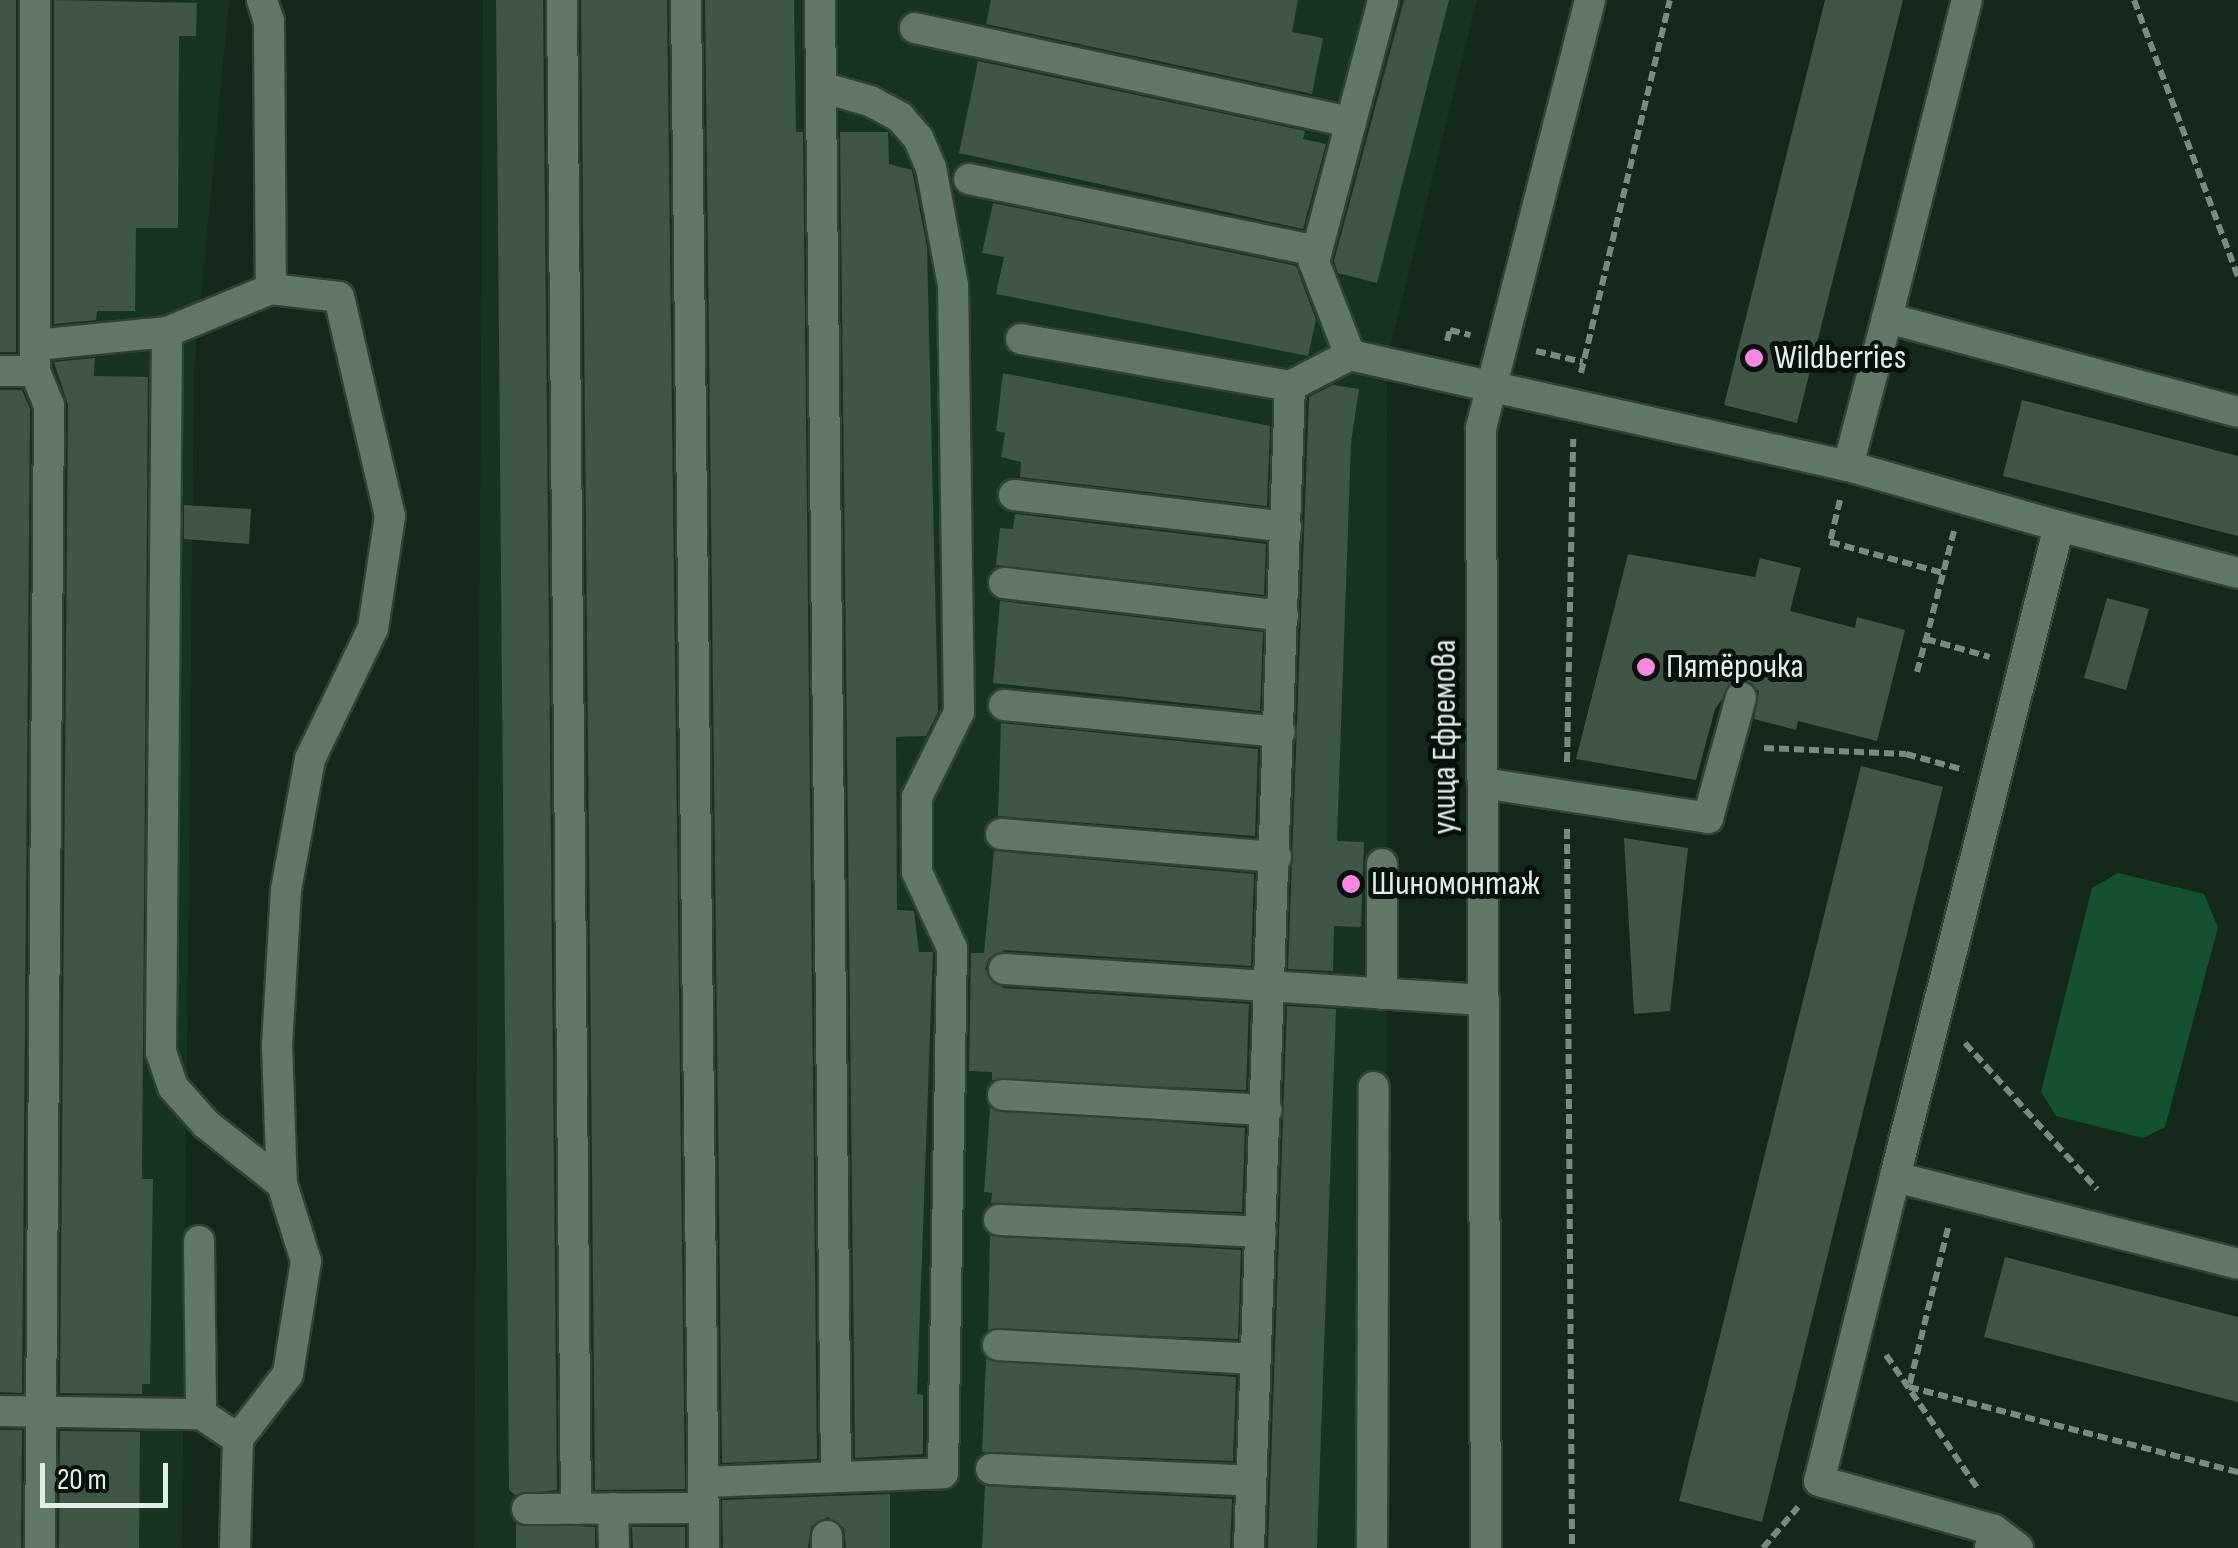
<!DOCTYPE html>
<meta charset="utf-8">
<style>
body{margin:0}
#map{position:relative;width:2238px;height:1548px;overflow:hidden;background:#14291c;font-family:"Sofia Sans Condensed",sans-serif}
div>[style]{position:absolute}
.built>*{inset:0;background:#173321}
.green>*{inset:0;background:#14512f}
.building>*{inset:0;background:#3f5546}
.path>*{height:6px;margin-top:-3px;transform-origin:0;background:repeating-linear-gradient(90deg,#7a8b80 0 10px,transparent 0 15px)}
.roads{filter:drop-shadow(2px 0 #324237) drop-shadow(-2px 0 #324237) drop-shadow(0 2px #324237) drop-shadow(0 -2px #324237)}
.minor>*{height:30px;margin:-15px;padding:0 15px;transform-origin:15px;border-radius:15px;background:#617868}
.dots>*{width:28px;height:28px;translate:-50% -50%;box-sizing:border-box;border:5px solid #07100a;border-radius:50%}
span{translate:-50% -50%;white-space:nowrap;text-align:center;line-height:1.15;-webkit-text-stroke:10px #07100a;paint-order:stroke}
.poi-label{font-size:35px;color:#e1eee5}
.left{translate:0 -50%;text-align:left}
.street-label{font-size:35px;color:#e1eee5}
.scale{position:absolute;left:40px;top:1463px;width:128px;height:45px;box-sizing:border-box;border:5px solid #e1eee5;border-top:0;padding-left:12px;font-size:30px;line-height:35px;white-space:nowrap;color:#e1eee5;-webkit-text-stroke:8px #07100a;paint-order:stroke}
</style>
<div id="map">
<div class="built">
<i style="clip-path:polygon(0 0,229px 0,194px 371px,182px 1548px,0 1548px)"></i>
<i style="clip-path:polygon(483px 0,1477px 0,1387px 360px,1386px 1548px,474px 1548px)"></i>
</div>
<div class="green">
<i style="clip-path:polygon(2118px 873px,2204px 894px,2218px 927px,2165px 1127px,2143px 1138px,2056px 1116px,2041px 1092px,2092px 888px)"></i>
</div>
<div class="building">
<i style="clip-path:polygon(0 0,16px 0,16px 352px,0 352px)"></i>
<i style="clip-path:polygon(54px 0,197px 3px,196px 36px,179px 36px,178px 228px,136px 228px,135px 311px,97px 311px,96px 320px,54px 324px)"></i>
<i style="clip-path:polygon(496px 0,543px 0,557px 1490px,515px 1495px,509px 1490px)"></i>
<i style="clip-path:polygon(581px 0,667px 0,685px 1489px,595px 1490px)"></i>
<i style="clip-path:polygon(705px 0,794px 0,796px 132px,803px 132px,817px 1459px,722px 1463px)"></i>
<i style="clip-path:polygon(991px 0,1298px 0,1292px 32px,1323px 38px,1312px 94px,986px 24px)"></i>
<i style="clip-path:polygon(1404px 0,1449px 0,1377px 283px,1338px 273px,1334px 261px)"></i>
<i style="clip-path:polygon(1825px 0,1903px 0,1797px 423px,1724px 405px)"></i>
<i style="clip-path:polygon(978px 61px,1305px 131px,1303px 139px,1326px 144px,1303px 229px,959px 153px)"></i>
<i style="clip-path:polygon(840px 132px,888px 132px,889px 164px,912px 170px,927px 247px,938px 712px,926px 736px,896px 737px,897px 910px,914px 911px,919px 952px,933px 952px,917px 1394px,923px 1395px,923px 1454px,855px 1458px)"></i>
<i style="clip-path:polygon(993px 203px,1296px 266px,1316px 320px,1308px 356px,996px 294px,1004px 257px,982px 253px)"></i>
<i style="clip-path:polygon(95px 358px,94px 376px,148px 377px,142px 1179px,153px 1179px,150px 1384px,142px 1384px,142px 1394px,60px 1393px,68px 405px,54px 362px)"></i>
<i style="clip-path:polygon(1003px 373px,1270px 426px,1267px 506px,1020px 477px,1021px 462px,1001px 457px,1005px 433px,996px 431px)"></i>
<i style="clip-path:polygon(1333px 385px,1359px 389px,1351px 443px,1337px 841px,1364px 842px,1361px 927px,1334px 926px,1333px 971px,1288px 969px,1309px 397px)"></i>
<i style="clip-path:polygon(0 390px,22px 390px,30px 409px,22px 1393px,0 1392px)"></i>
<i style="clip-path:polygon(2022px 400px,2238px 456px,2238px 536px,2003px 476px)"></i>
<i style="clip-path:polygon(184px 505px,251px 509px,249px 544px,184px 539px)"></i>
<i style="clip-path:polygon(1015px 514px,1266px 544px,1264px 595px,996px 565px,1000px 528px,1013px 529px)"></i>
<i style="clip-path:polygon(1628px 554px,1755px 577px,1760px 558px,1801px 568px,1790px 611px,1855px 628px,1857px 617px,1905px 630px,1877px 741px,1798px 721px,1796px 730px,1754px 719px,1759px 691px,1737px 679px,1715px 709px,1696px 780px,1576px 759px)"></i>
<i style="clip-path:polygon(2107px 598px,2149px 609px,2126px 690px,2084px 678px)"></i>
<i style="clip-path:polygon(1000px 601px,1263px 632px,1260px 711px,993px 683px)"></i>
<i style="clip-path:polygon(1001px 723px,1258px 749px,1255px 836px,998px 816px)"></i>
<i style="clip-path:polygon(1861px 766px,1943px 787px,1762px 1522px,1679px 1501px)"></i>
<i style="clip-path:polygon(1624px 838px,1688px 848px,1670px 1011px,1634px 1014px)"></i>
<i style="clip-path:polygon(994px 851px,1254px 874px,1251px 966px,1005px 950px,989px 958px,985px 969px,1003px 988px,1249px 1004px,1246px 1090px,992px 1080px,992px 1072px,969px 1071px,971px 953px,984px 953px)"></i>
<i style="clip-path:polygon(1287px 1006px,1336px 1009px,1317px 1548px,1268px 1548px)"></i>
<i style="clip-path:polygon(990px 1108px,1245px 1128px,1242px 1212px,991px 1203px,992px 1193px,984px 1192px)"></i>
<i style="clip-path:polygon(990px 1236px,1241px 1250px,1238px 1339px,988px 1330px)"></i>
<i style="clip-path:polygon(2005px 1257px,2238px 1317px,2238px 1402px,1984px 1337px)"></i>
<i style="clip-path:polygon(986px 1359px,1236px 1377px,1233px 1461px,982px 1452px)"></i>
<i style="clip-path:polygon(0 1430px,22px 1430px,21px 1548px,0 1548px)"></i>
<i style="clip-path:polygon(60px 1431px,140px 1432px,139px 1548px,59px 1548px)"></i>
<i style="clip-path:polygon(985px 1486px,1232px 1499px,1230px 1548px,982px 1548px)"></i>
<i style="clip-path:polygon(890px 1494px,890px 1548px,846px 1548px,844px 1528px,828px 1517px,811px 1526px,808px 1548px,723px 1548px,722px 1500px)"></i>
<i style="clip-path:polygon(516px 1523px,595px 1527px,595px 1548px,516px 1548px)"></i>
<i style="clip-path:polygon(632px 1527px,685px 1527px,685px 1548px,633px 1548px)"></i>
</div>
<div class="path">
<i style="left:2134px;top:0;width:295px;rotate:69.4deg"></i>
<i style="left:1447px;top:341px;width:11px;rotate:-75deg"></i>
<i style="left:1450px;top:330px;width:21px;rotate:14deg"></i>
<i style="left:1536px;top:351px;width:48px;rotate:13.2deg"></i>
<i style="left:1581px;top:373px;width:383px;rotate:-76.6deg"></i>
<i style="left:1840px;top:500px;width:43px;rotate:103.4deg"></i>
<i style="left:1830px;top:542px;width:117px;rotate:15.3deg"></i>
<i style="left:1954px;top:531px;width:112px;rotate:104.5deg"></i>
<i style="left:1926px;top:639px;width:66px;rotate:15.7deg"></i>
<i style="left:1917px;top:672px;width:34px;rotate:-75deg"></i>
<i style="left:1764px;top:748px;width:142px;rotate:2.4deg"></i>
<i style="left:1906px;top:754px;width:60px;rotate:15.4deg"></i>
<i style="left:1567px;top:762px;width:323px;rotate:-88.9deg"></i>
<i style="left:1567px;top:829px;width:719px;rotate:89.6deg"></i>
<i style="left:1965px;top:1043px;width:197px;rotate:47.9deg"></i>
<i style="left:1948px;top:1228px;width:164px;rotate:103.8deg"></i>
<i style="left:1909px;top:1387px;width:340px;rotate:14.5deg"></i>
<i style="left:1886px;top:1355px;width:163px;rotate:55.5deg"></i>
<i style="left:1763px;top:1548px;width:54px;rotate:-49.5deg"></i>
</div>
<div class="roads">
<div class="minor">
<i style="left:35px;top:0;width:371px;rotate:90deg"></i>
<i style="left:35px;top:371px;width:37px;rotate:68deg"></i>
<i style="left:49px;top:405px;width:1143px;rotate:90.45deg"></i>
<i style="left:262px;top:0;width:22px;rotate:72deg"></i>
<i style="left:269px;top:21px;width:268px;rotate:89.6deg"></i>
<i style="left:562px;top:0;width:1509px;rotate:89.47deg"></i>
<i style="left:686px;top:0;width:1548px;rotate:89.33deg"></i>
<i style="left:820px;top:0;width:1477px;rotate:89.38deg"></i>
<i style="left:915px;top:28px;width:446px;rotate:12.2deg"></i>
<i style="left:969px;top:179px;width:355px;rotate:11.7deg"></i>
<i style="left:1887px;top:318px;width:328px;rotate:-75.9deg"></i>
<i style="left:167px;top:332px;width:720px;rotate:90.48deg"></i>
<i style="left:161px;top:1052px;width:37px;rotate:71deg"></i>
<i style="left:173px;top:1087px;width:50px;rotate:48.3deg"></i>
<i style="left:206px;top:1124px;width:97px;rotate:38.3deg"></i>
<i style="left:1021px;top:339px;width:273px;rotate:9.9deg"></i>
<i style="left:35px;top:345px;width:133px;rotate:-5.6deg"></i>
<i style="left:167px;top:332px;width:113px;rotate:-22.5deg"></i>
<i style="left:271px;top:289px;width:68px;rotate:6.7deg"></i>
<i style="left:339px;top:297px;width:225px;rotate:76.9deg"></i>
<i style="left:390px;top:516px;width:113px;rotate:98.6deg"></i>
<i style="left:373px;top:628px;width:145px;rotate:115.7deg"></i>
<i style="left:310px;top:759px;width:133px;rotate:100.4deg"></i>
<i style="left:286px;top:890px;width:154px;rotate:93.3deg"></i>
<i style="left:277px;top:1044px;width:140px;rotate:88deg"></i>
<i style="left:282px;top:1184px;width:81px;rotate:72.7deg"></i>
<i style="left:306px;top:1261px;width:114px;rotate:99.1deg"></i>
<i style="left:288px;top:1374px;width:82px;rotate:127.6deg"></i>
<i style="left:238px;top:1439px;width:109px;rotate:91.6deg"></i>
<i style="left:1350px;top:355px;width:100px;rotate:-111.2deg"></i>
<i style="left:1314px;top:262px;width:271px;rotate:-75.2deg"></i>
<i style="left:0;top:371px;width:35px"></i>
<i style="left:1848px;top:466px;width:219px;rotate:15.9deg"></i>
<i style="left:2059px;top:526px;width:671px;rotate:104.14deg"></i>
<i style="left:1895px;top:1177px;width:354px;rotate:14.2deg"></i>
<i style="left:1014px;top:495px;width:274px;rotate:6.7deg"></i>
<i style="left:2059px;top:526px;width:185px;rotate:14.7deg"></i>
<i style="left:1004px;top:583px;width:281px;rotate:6.7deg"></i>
<i style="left:1004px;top:705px;width:277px;rotate:5.6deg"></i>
<i style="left:1483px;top:783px;width:228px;rotate:8.8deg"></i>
<i style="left:1708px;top:818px;width:125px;rotate:-74.7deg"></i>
<i style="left:1001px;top:834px;width:276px;rotate:4.8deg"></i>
<i style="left:1004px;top:969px;width:481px;rotate:3.7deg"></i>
<i style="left:1382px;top:994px;width:130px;rotate:-90deg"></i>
<i style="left:1003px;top:1095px;width:264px;rotate:3.3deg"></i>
<i style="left:1895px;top:1177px;width:313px;rotate:104deg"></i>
<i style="left:1819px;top:1481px;width:182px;rotate:15.6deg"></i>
<i style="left:1994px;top:1530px;width:18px;rotate:103deg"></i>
<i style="left:999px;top:1220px;width:262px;rotate:2.6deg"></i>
<i style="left:199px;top:1241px;width:173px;rotate:89.3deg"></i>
<i style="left:998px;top:1345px;width:258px;rotate:3.1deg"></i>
<i style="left:0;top:1411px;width:201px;rotate:0.9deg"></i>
<i style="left:201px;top:1414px;width:45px;rotate:34deg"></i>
<i style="left:991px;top:1469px;width:260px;rotate:2.6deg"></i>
<i style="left:703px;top:1482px;width:240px;rotate:-2.1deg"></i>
<i style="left:943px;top:1473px;width:525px;rotate:-89.02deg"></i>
<i style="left:952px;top:948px;width:84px;rotate:-114.7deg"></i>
<i style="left:917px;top:872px;width:75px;rotate:-90deg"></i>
<i style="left:917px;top:797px;width:95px;rotate:-63.7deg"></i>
<i style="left:959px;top:712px;width:427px;rotate:-90.8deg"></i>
<i style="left:953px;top:285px;width:119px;rotate:-100.6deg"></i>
<i style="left:931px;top:168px;width:33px;rotate:-113deg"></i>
<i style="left:918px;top:138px;width:28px;rotate:-131deg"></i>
<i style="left:900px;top:117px;width:34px;rotate:-152deg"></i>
<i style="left:870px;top:101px;width:51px;rotate:-164.1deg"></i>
<i style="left:613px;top:1508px;width:40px;rotate:88.6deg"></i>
<i style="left:527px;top:1509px;width:177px;rotate:-0.3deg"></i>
<i style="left:1994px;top:1530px;width:30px;rotate:37deg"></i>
<i style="left:827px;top:1536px;width:12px;rotate:90deg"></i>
<i style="left:1249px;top:1548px;width:1163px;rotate:-87.98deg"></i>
<i style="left:1290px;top:386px;width:68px;rotate:-27.3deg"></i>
<i style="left:1350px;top:355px;width:510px;rotate:12.57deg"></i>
<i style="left:1848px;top:466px;width:153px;rotate:-75.2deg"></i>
<i style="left:1887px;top:318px;width:363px;rotate:15deg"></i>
<i style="left:1372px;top:1548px;width:461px;rotate:-89.8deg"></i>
<i style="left:1486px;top:1548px;width:1120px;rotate:-90.26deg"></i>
<i style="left:1481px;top:428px;width:442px;rotate:-75.7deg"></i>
</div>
</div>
<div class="dots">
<i style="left:1754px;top:358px;background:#fb87e5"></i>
<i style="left:1646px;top:667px;background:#fb87e5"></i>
<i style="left:1351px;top:884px;background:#fb87e5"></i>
</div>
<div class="poi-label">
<span class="left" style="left:1774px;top:358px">Wildberries</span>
<span class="left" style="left:1666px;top:667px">Пятёрочка</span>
<span class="left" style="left:1371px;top:884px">Шиномонтаж</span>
</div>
<div class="street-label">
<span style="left:1445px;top:737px;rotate:-90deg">улица Ефремова</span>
</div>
<div class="scale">20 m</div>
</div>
